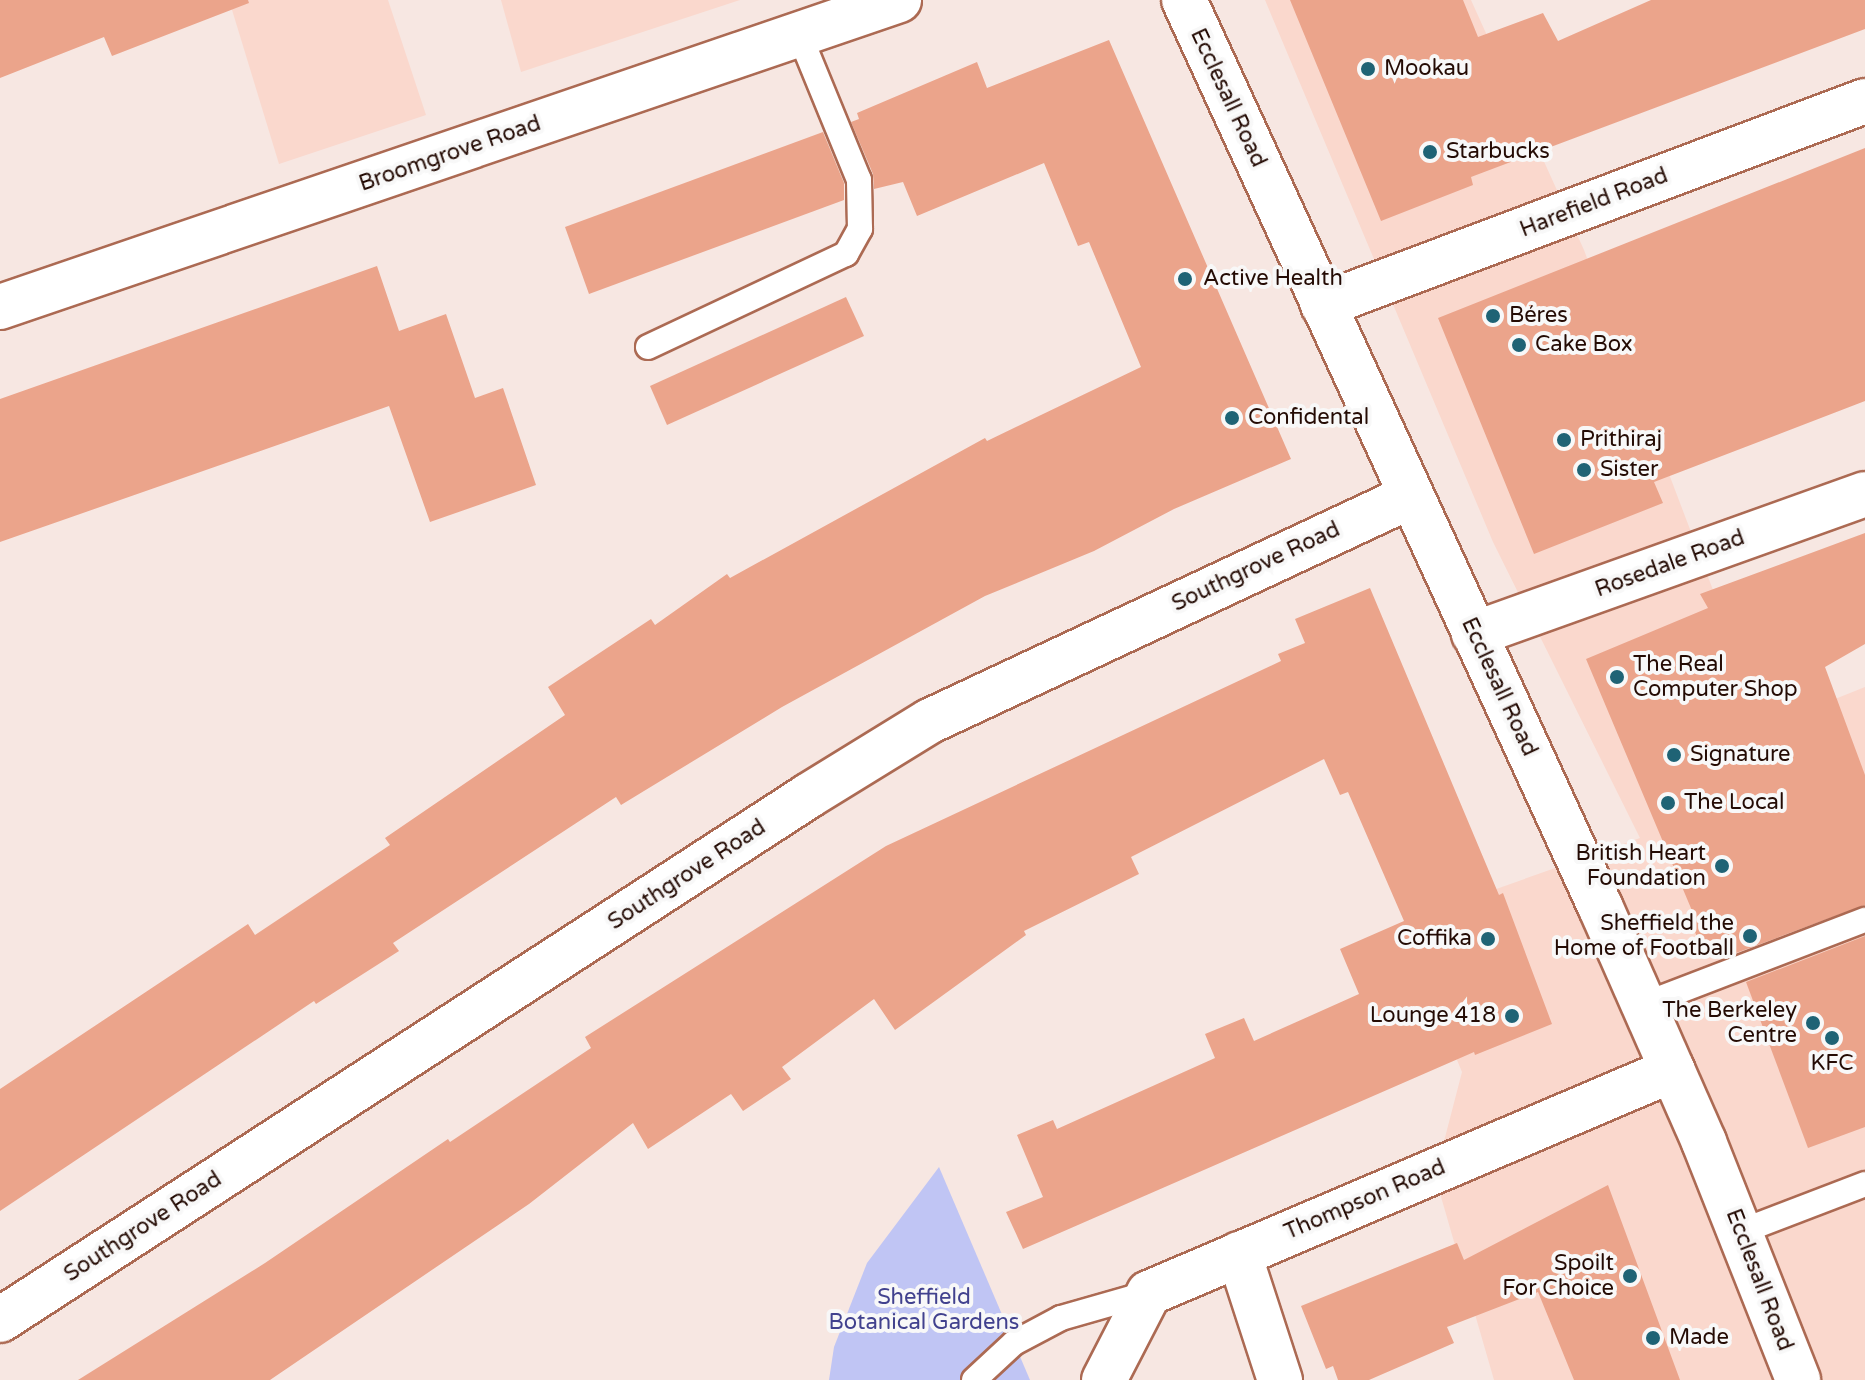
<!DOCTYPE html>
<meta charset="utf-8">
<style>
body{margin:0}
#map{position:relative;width:1865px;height:1380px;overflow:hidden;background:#f7e7e2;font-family:"Varela Round",sans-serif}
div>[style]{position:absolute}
.built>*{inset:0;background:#fad8cd}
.green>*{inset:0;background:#c0c5f4}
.building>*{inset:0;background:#eba48b}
.roads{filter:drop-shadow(2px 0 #ac6a53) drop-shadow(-2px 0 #ac6a53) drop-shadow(0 2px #ac6a53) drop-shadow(0 -2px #ac6a53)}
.service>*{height:24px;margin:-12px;padding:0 12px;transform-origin:12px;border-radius:12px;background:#fff}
.minor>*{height:44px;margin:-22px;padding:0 22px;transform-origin:22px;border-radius:22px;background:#fff}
.primary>*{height:44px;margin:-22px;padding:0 22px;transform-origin:22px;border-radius:22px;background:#fff}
.dots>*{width:22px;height:22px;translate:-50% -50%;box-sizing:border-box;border:4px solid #f8f8f8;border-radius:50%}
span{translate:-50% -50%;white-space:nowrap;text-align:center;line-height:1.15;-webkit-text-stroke:8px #f8f8f8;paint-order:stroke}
.poi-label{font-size:22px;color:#240b04}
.left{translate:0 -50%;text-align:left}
.right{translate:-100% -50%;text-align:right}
.street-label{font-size:22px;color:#240b04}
.park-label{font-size:22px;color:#41418e}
</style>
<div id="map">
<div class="built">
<i style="clip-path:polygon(229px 0,388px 0,426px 115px,279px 164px)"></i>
<i style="clip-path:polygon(501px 0,740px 0,521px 72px)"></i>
<i style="clip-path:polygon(1265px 0,1471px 0,1584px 250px,1765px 727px,1865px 687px,1865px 1380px,1494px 1380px,1435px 1176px,1462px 1072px,1400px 923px,1640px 838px,1493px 542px)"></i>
</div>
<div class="green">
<i style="clip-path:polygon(939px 1167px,1030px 1380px,829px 1380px,834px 1347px,867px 1263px)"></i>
</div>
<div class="building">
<i style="clip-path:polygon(0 0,248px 0,249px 3px,112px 56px,104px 37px,0 78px)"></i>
<i style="clip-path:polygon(1290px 0,1463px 0,1478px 37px,1543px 13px,1558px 41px,1651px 0,1865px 0,1865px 29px,1471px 177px,1473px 185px,1381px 221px)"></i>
<i style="clip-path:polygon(1109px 40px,1291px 459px,1174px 509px,1094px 551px,985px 596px,782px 707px,621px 805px,616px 797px,393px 943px,399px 951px,316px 1004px,314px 1001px,0 1211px,0 1089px,248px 924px,255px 935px,390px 845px,385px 838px,565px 715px,548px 687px,651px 619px,655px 625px,727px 574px,730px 578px,985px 438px,987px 441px,1141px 367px,1089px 242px,1078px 246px,1044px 163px,917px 216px,903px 182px,874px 189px,873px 174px,851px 122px,859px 119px,857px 113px,977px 62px,987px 88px)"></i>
<i style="clip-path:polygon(823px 132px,844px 183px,844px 200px,589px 294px,565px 227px)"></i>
<i style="clip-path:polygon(1865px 148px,1865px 401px,1654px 482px,1663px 503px,1534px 554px,1438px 318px)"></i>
<i style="clip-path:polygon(377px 266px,399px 331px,446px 314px,475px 398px,503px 388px,536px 485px,430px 522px,389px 406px,0 542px,0 399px)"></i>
<i style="clip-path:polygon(846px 297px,864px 336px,667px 425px,650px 386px)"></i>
<i style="clip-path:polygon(1865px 533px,1865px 644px,1825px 667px,1865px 775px,1865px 905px,1736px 953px,1732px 943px,1704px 954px,1688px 915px,1693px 913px,1586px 659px,1708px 608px,1700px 594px)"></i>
<i style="clip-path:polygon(1370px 588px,1499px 895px,1503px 893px,1552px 1024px,1475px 1055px,1474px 1052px,1023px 1249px,1006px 1212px,1043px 1197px,1017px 1135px,1053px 1120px,1057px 1129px,1215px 1058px,1205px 1034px,1244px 1018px,1254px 1041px,1359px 994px,1340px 949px,1404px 921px,1348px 792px,1340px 795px,1324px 759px,1131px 857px,1139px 874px,1024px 931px,1026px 935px,895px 1030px,874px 999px,782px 1067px,791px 1079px,743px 1111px,731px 1094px,648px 1149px,633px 1123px,529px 1204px,270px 1380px,78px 1380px,265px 1263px,448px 1139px,450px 1142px,591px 1048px,585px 1037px,886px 846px,1281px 661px,1278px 654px,1305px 643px,1295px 619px)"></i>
<i style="clip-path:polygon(1865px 936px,1865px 1127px,1808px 1148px,1746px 982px)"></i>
<i style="clip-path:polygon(1608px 1185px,1680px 1380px,1574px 1380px,1538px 1292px,1447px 1327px,1454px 1343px,1369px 1380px,1338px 1380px,1333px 1366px,1326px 1369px,1301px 1306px,1457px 1243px,1464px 1260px)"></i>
</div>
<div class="roads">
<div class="service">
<i style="left:648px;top:347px;width:219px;rotate:-25.2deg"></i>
<i style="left:846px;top:254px;width:29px;rotate:-61deg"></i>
<i style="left:860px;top:229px;width:49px;rotate:-91.2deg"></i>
<i style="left:859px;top:180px;width:158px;rotate:-112.3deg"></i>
<i style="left:1643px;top:1005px;width:238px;rotate:-21deg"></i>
<i style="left:1740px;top:1232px;width:134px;rotate:-21deg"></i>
<i style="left:974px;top:1380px;width:54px;rotate:-42.8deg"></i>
<i style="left:1014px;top:1343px;width:53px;rotate:-28deg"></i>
<i style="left:1061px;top:1318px;width:91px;rotate:-15.9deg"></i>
</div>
<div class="minor">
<i style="left:1323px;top:305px;width:579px;rotate:-20.63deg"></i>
<i style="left:0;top:307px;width:950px;rotate:-18.85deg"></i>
<i style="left:1474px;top:634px;width:415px;rotate:-19.7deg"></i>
<i style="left:1239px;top:1254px;width:133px;rotate:72deg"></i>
<i style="left:0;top:1320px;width:963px;rotate:-32.96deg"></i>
<i style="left:808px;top:796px;width:143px;rotate:-31.6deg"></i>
<i style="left:930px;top:721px;width:531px;rotate:-25.07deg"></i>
<i style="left:1104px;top:1380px;width:98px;rotate:-62.7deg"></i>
<i style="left:1149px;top:1293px;width:569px;rotate:-23.09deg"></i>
</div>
<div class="primary">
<i style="left:1184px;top:0;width:997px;rotate:65.34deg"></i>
<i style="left:1600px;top:906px;width:258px;rotate:66.2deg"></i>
<i style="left:1704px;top:1142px;width:256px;rotate:68.4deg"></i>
</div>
</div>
<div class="dots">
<i style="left:1368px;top:69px;background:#1f6375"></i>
<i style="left:1430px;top:152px;background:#1f6375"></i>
<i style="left:1185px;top:279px;background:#1f6375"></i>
<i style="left:1493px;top:316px;background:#1f6375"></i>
<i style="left:1519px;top:345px;background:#1f6375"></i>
<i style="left:1232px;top:418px;background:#1f6375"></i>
<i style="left:1564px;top:440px;background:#1f6375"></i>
<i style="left:1584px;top:470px;background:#1f6375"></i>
<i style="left:1617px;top:677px;background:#1f6375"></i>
<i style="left:1674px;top:755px;background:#1f6375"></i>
<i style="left:1668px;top:803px;background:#1f6375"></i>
<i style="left:1722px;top:866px;background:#1f6375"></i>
<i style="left:1750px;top:936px;background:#1f6375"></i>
<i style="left:1488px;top:939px;background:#1f6375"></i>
<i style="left:1512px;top:1016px;background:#1f6375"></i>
<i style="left:1813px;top:1023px;background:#1f6375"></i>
<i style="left:1832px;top:1038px;background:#1f6375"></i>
<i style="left:1630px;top:1276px;background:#1f6375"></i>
<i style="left:1653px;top:1338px;background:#1f6375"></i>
</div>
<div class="poi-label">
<span class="left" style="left:1384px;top:69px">Mookau</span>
<span class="left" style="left:1446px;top:152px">Starbucks</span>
<span class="left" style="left:1203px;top:279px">Active Health</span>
<span class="left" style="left:1509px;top:316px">Béres</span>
<span class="left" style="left:1535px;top:345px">Cake Box</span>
<span class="left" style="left:1248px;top:418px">Confidental</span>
<span class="left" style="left:1580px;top:440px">Prithiraj</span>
<span class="left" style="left:1600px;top:470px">Sister</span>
<span class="left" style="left:1633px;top:677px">The Real<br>Computer Shop</span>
<span class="left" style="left:1690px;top:755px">Signature</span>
<span class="left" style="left:1684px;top:803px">The Local</span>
<span class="right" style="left:1706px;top:866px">British Heart<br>Foundation</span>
<span class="right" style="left:1734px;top:936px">Sheffield the<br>Home of Football</span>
<span class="right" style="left:1472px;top:939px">Coffika</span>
<span class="right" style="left:1797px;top:1023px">The Berkeley<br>Centre</span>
<span class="right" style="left:1496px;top:1016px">Lounge 418</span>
<span style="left:1832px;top:1064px">KFC</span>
<span class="right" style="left:1614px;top:1276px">Spoilt<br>For Choice</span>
<span class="left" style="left:1669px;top:1338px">Made</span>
</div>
<div class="street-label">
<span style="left:1228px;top:98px;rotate:65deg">Ecclesall Road</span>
<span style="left:450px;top:154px;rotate:-19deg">Broomgrove Road</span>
<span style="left:1594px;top:203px;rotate:-21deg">Harefield Road</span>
<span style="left:1670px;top:564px;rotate:-20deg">Rosedale Road</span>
<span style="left:1256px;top:567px;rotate:-25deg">Southgrove Road</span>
<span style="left:1499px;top:687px;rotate:65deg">Ecclesall Road</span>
<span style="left:687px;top:875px;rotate:-33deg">Southgrove Road</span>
<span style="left:1365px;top:1200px;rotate:-23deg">Thompson Road</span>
<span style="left:143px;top:1227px;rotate:-33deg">Southgrove Road</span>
<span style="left:1759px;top:1280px;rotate:69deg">Ecclesall Road</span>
</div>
<div class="park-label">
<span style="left:924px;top:1310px">Sheffield<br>Botanical Gardens</span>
</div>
</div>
